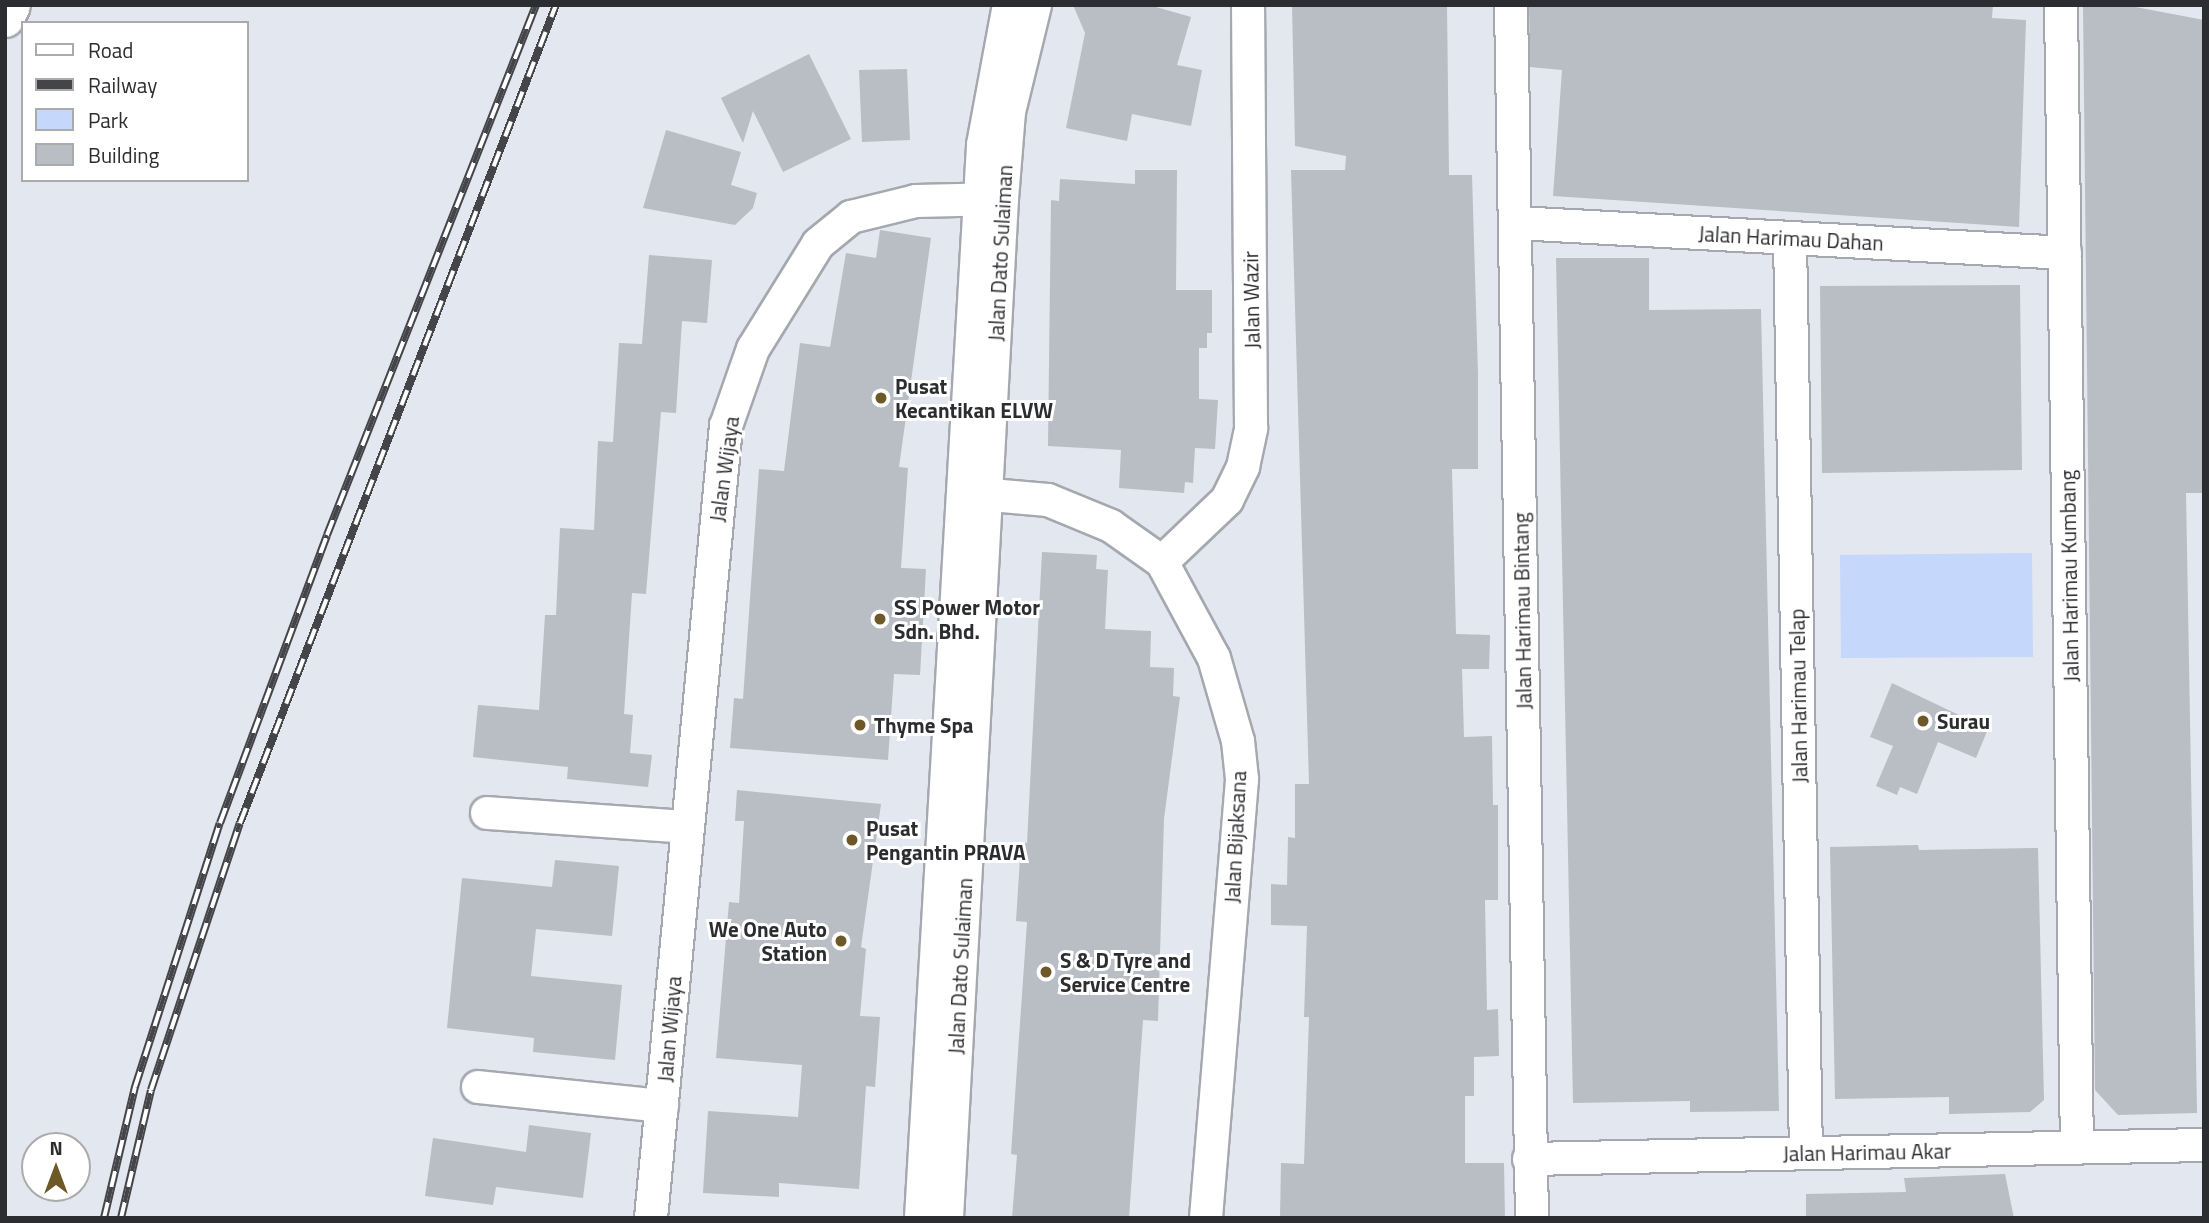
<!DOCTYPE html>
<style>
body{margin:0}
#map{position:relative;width:2209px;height:1223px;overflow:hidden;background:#e3e7ef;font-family:"Titillium Web",sans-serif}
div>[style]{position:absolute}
.green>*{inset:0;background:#c5d7fb}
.building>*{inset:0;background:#b9bdc4}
.roads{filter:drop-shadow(2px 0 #a5a8af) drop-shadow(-2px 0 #a5a8af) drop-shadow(0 2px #a5a8af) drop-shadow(0 -2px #a5a8af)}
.minor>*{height:32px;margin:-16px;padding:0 16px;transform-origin:16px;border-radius:16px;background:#fff}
.major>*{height:38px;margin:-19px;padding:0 19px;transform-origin:19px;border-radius:19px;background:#fff}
.rail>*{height:8px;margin-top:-4px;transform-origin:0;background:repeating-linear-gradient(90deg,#fff 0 16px,#444549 0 32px);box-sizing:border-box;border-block:2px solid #444549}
.dots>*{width:19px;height:19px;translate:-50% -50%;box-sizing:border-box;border:4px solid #fff;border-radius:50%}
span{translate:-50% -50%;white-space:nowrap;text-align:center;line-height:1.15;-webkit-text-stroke:6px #fff;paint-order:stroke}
.street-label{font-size:21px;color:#2c2d30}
.poi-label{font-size:21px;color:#2c2d30;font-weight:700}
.left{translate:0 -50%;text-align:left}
.right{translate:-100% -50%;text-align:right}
.frame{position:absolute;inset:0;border:7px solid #2c2d30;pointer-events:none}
.legend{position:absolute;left:21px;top:21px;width:228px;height:161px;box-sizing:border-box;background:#fff;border:2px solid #ababac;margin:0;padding:9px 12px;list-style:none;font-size:21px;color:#2c2d30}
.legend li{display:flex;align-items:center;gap:14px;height:35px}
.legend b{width:35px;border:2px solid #ababac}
.north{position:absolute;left:21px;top:1132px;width:70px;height:70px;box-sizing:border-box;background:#fff;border:2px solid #ababac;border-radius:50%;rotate:0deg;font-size:19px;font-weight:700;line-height:28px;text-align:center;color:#2c2d30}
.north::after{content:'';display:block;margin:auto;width:24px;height:32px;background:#6e5827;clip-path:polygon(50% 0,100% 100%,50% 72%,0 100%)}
</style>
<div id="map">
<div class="green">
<i style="clip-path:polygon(2032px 553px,2033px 657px,1841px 658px,1840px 555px)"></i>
</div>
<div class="building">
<i style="clip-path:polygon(1073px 5px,1149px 5px,1191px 17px,1177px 65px,1202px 70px,1191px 126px,1132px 114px,1127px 141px,1066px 128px,1085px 33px)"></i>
<i style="clip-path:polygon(1292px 5px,1447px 5px,1449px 175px,1472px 175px,1478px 374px,1478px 469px,1452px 469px,1456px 634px,1490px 635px,1489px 669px,1462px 669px,1464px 737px,1492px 736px,1493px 805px,1498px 805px,1498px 900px,1485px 900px,1487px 1010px,1498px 1009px,1499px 1056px,1474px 1057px,1474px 1096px,1465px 1096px,1465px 1163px,1504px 1163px,1505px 1218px,1280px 1218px,1281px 1163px,1304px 1164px,1309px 1017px,1304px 1017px,1307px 926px,1271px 925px,1271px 884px,1287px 885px,1288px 837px,1295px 838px,1295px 784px,1309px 784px,1291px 170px,1345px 170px,1346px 156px,1295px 146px)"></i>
<i style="clip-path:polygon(1529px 5px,1993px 5px,1992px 18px,2026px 20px,2019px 227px,1553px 196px,1562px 70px,1530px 67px)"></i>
<i style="clip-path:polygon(2083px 5px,2125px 5px,2204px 20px,2204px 493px,2186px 493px,2197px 1113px,2118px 1115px,2095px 1090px)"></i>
<i style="clip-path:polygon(809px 54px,851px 139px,783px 172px,753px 111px,743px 143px,721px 98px)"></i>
<i style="clip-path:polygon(907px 69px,910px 140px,862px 142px,859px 70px)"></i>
<i style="clip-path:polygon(666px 130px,741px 152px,731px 185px,757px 193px,753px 208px,735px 225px,643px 208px)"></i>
<i style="clip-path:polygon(1135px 170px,1177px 170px,1176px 290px,1212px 290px,1212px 333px,1207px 333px,1207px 348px,1199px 348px,1199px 399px,1218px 400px,1215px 449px,1195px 448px,1193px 483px,1185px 482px,1184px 493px,1119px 488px,1121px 450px,1048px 446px,1051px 200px,1059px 201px,1060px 179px,1135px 184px)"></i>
<i style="clip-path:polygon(880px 230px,931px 238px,899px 467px,908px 468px,901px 568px,926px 569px,920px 675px,894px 674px,888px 760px,730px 748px,734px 698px,743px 699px,759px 469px,784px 471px,800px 343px,830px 347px,846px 253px,876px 258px)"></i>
<i style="clip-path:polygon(649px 255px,712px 260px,707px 323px,682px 321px,676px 413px,661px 412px,646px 594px,632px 593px,624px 714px,633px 715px,630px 753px,652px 755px,648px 787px,567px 779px,568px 767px,473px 757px,478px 705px,539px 710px,545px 615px,556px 615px,560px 528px,594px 530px,598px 441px,613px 442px,619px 343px,642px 344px)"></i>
<i style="clip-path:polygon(1556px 258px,1649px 258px,1649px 310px,1761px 309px,1779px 1111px,1690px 1112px,1690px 1101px,1573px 1103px)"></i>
<i style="clip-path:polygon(2020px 285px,2022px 470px,1822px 473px,1820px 286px)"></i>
<i style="clip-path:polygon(1042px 552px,1097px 555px,1096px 569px,1108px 570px,1105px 629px,1151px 631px,1150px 667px,1174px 668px,1173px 696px,1180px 697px,1164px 819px,1158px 1021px,1143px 1020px,1129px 1218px,1012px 1218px,1017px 1155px,1011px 1154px,1027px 922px,1016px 921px,1021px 842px,1027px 843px)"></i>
<i style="clip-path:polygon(1892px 683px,1988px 729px,1976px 758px,1938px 742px,1917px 794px,1900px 787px,1897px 795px,1876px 786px,1893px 746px,1870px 737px)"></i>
<i style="clip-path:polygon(737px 790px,881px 804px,861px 947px,866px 949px,860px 1016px,880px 1017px,875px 1087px,866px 1086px,859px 1189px,779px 1183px,779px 1197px,703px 1193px,708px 1111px,798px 1117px,802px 1065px,716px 1058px,729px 902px,739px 903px,744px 821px,735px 821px)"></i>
<i style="clip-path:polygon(1918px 845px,1919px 850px,2038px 848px,2044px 1100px,2030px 1112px,1949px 1114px,1949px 1097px,1835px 1099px,1830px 847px)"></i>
<i style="clip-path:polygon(555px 860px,619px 866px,612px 936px,536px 929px,531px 976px,622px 985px,615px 1060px,533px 1052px,534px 1038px,447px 1028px,462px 878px,552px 887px)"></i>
<i style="clip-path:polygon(529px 1125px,591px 1133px,583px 1198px,496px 1187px,493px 1205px,425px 1196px,433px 1138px,526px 1152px)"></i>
<i style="clip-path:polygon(2005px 1174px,2014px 1218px,1806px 1218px,1806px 1194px,1906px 1192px,1904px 1178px)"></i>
</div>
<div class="roads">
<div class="minor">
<i style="left:1511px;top:5px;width:1213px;rotate:89.01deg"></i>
<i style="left:2061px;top:5px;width:1143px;rotate:89.2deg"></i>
<i style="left:1517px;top:223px;width:549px;rotate:3.13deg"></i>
<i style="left:1790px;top:238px;width:915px;rotate:89deg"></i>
<i style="left:968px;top:493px;width:80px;rotate:5deg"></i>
<i style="left:1048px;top:500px;width:68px;rotate:22.4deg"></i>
<i style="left:1111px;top:526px;width:62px;rotate:35.2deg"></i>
<i style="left:1162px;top:562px;width:109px;rotate:61.6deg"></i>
<i style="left:1214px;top:658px;width:86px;rotate:73.9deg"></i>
<i style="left:1238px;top:741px;width:39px;rotate:84deg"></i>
<i style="left:1242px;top:780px;width:439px;rotate:94.7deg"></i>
<i style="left:1162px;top:562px;width:90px;rotate:-43.6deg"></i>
<i style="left:1227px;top:500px;width:37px;rotate:-64deg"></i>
<i style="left:1243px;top:467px;width:40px;rotate:-78deg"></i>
<i style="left:1251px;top:428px;width:423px;rotate:-90.4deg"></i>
<i style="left:487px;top:813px;width:201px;rotate:4deg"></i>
<i style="left:478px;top:1087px;width:185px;rotate:5.9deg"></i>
<i style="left:1529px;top:1159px;width:675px;rotate:-1.19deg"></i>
<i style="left:651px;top:1218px;width:796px;rotate:-84.59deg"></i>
<i style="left:726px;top:426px;width:82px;rotate:-70.7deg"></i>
<i style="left:753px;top:349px;width:123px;rotate:-58.2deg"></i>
<i style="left:818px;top:244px;width:43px;rotate:-39.3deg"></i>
<i style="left:851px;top:217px;width:67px;rotate:-13.8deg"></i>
<i style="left:916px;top:201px;width:85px;rotate:-1.3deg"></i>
<i style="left:921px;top:1218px;width:1075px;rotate:-86.69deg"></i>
<i style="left:983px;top:145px;width:142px;rotate:-79.5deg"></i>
<i style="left:947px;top:1218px;width:1020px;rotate:-86.91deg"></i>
<i style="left:1002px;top:199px;width:87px;rotate:-85.4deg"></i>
<i style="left:1009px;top:112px;width:110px;rotate:-76.3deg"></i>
</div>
<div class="major">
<i style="left:5px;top:18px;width:14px;rotate:-65deg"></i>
</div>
</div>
<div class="rail">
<i style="left:104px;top:1218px;width:135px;rotate:-76.7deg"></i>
<i style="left:135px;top:1087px;width:277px;rotate:-72.2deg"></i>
<i style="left:220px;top:823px;width:307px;rotate:-69.6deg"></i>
<i style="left:327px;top:535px;width:570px;rotate:-68.48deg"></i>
<i style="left:121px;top:1218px;width:131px;rotate:-76.8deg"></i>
<i style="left:151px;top:1090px;width:281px;rotate:-71.6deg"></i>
<i style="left:240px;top:823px;width:877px;rotate:-68.88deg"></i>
</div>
<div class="dots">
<i style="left:881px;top:398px;background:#6e5827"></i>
<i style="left:880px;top:619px;background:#6e5827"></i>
<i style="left:1923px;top:721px;background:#6e5827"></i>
<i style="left:860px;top:725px;background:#6e5827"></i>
<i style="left:852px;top:840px;background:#6e5827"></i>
<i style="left:841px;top:941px;background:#6e5827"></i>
<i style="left:1046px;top:972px;background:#6e5827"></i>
</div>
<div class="street-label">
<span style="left:1791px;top:238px;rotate:3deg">Jalan Harimau Dahan</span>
<span style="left:1000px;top:253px;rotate:-87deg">Jalan Dato Sulaiman</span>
<span style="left:1251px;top:300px;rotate:-91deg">Jalan Wazir</span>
<span style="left:724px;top:469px;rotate:-82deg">Jalan Wijaya</span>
<span style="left:2069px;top:576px;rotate:-91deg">Jalan Harimau Kumbang</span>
<span style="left:1522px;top:611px;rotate:-91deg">Jalan Harimau Bintang</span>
<span style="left:1798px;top:696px;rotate:-91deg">Jalan Harimau Telap</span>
<span style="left:1235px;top:837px;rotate:-87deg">Jalan Bijaksana</span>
<span style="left:960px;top:966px;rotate:-87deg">Jalan Dato Sulaiman</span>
<span style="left:669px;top:1029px;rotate:-85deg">Jalan Wijaya</span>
<span style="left:1867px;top:1152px;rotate:-1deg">Jalan Harimau Akar</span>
</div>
<div class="poi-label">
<span class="left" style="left:895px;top:398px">Pusat<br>Kecantikan ELVW</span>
<span class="left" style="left:894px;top:619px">SS Power Motor<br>Sdn. Bhd.</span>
<span class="left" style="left:1937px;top:721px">Surau</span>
<span class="left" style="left:874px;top:725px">Thyme Spa</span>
<span class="left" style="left:866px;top:840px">Pusat<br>Pengantin PRAVA</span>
<span class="right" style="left:827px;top:941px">We One Auto<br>Station</span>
<span class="left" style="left:1060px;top:972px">S &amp; D Tyre and<br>Service Centre</span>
</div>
<div class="frame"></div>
<ul class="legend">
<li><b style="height:9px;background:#fff"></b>Road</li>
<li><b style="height:9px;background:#444549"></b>Railway</li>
<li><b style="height:19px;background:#c5d7fb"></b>Park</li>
<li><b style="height:19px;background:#b9bdc4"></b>Building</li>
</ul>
<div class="north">N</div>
</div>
